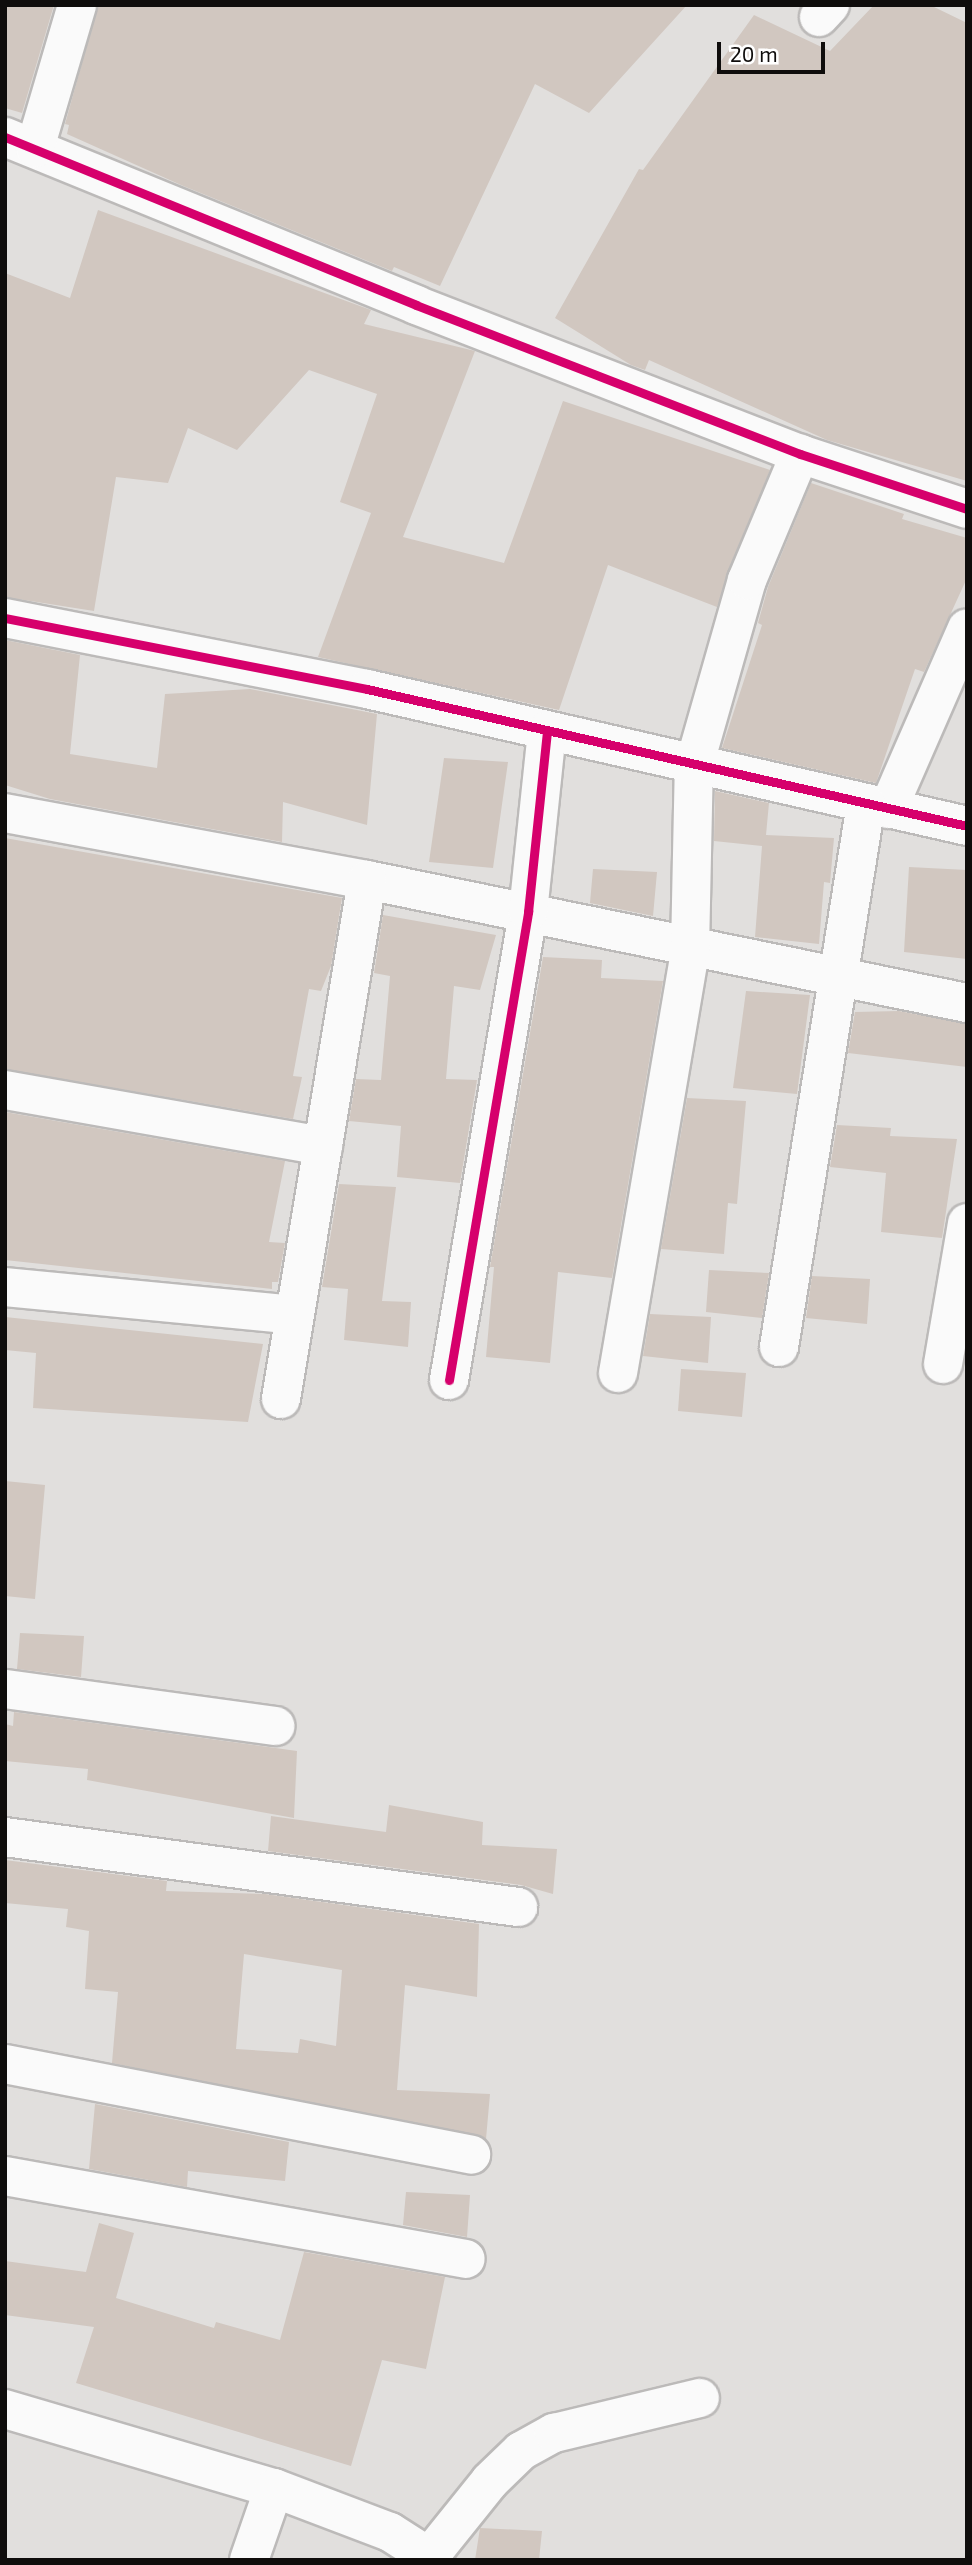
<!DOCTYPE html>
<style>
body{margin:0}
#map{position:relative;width:972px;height:2565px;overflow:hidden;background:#e1dfdd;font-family:"Exo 2",sans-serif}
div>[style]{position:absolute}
.building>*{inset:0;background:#d1c7c0}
.roads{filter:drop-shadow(2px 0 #bcbab9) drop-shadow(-2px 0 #bcbab9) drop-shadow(0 2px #bcbab9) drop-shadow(0 -2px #bcbab9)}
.minor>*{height:38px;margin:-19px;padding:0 19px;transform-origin:19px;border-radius:19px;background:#fafafa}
.cycleway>*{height:9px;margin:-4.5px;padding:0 4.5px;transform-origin:4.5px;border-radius:4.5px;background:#d6006c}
span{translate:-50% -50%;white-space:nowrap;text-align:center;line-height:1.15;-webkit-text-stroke:6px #fff;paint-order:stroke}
.frame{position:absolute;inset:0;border:7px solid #0f0d0c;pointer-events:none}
.scale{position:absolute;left:717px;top:42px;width:108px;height:32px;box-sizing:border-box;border:4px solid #0f0d0c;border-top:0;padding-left:9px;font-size:21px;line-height:24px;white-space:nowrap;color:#0f0d0c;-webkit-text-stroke:5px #fff;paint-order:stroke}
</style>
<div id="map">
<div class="building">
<i style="clip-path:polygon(5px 5px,54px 5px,22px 113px,5px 108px)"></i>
<i style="clip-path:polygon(98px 5px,687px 5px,589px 113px,535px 84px,440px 286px,394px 267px,392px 271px,181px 185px,67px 134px,69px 125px,65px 124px)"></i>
<i style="clip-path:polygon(874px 5px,930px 5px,967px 23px,967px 481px,827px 440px,649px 360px,645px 370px,631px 365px,555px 318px,639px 169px,643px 170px,754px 15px,830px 51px)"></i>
<i style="clip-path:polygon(98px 210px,371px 310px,364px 324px,475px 351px,403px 537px,504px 563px,563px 401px,770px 470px,717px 607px,608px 565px,559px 710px,318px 657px,371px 513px,340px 502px,377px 394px,309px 370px,237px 450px,188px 428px,168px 483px,116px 477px,94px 611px,5px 597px,5px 273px,70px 298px)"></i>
<i style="clip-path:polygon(811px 483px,904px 514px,902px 519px,967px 538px,967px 578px,924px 672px,915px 669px,876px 783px,722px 748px,762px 625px,758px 623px,768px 587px)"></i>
<i style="clip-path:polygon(5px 640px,80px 655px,70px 754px,157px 768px,165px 694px,250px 689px,377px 714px,367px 825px,283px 802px,282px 842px,50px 799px,5px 785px)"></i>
<i style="clip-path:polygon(444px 758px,508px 762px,493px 868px,429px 862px)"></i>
<i style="clip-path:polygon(715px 791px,769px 803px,766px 835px,834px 838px,830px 883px,824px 882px,819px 944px,755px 937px,762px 846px,714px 841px)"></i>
<i style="clip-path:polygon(5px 838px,342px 898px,331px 966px,321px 991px,309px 989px,293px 1076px,302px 1077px,293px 1119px,5px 1069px)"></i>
<i style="clip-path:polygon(909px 867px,967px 870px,967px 959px,904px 952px)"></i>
<i style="clip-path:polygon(593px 869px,657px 872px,653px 916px,590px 903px)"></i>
<i style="clip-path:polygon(383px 915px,496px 935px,480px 990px,454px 986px,446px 1079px,477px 1080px,460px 1183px,397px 1177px,401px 1126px,349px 1121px,356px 1079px,381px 1080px,390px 976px,374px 973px)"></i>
<i style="clip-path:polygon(543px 957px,602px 960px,601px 978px,663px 981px,612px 1278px,558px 1272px,550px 1363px,486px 1357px,494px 1267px,490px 1267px)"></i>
<i style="clip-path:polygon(746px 991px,810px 995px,797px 1094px,733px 1088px)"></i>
<i style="clip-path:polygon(899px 1011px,967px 1024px,967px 1067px,848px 1053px,855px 1012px)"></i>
<i style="clip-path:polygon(687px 1098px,746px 1101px,737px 1204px,728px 1203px,724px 1254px,661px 1249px)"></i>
<i style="clip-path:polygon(5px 1112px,285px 1161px,269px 1242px,285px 1243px,278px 1282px,272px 1282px,272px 1289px,5px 1260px)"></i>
<i style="clip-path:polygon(837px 1125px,891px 1128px,890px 1136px,957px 1139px,942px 1238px,881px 1232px,886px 1173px,830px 1167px)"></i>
<i style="clip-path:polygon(339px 1184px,396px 1187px,382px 1301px,411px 1302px,408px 1347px,344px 1340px,348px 1289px,322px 1287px)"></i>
<i style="clip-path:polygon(709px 1270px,769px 1273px,762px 1318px,706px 1312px)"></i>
<i style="clip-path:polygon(812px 1276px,870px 1279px,867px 1324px,806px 1318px)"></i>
<i style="clip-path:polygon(650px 1314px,711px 1317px,708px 1363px,643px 1356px)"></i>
<i style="clip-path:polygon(5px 1317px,263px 1344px,248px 1422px,33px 1408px,36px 1353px,5px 1350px)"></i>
<i style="clip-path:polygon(681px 1369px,746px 1373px,742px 1417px,678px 1411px)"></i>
<i style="clip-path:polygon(5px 1481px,45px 1485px,35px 1599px,5px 1596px)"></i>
<i style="clip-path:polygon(20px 1633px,84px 1636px,81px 1677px,17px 1669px)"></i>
<i style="clip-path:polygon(14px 1712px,297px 1751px,294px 1818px,87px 1780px,88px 1769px,5px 1761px,5px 1724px,13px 1726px)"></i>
<i style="clip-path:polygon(389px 1805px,483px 1822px,482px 1845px,557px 1849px,553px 1894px,521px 1885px,268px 1851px,271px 1816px,386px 1832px)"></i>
<i style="clip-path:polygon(evenodd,5px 1860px,167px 1881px,166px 1891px,265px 1894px,479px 1924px,477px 1997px,405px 1985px,397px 2090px,490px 2094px,486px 2139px,112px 2063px,118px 1992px,85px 1989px,89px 1931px,66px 1927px,68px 1909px,5px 1903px,5px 1860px,244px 1954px,342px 1970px,336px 2046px,300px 2039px,298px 2053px,236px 2049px,244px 1954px)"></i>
<i style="clip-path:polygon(95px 2104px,289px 2142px,285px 2181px,188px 2171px,187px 2187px,89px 2169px)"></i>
<i style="clip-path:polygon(406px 2192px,470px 2195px,467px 2237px,403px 2225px)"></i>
<i style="clip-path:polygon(99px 2223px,134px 2233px,116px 2298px,214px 2328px,216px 2322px,280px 2340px,304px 2252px,445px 2277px,426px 2369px,382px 2360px,351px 2466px,76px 2383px,94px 2327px,5px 2315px,5px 2261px,86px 2272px)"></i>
<i style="clip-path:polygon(480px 2528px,542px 2531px,539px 2560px,475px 2560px)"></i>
</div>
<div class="roads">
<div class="minor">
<i style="left:819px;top:17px;width:16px;rotate:-47deg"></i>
<i style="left:5px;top:137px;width:444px;rotate:22.2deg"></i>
<i style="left:416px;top:305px;width:412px;rotate:21.2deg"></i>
<i style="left:800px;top:454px;width:176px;rotate:18.2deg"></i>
<i style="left:35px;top:148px;width:149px;rotate:-73.6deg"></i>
<i style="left:5px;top:618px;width:369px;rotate:11.1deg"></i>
<i style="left:367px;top:689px;width:615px;rotate:12.86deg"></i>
<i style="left:888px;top:809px;width:197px;rotate:-66.4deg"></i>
<i style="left:5px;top:813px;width:368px;rotate:10.5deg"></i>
<i style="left:367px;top:880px;width:612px;rotate:11.59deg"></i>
<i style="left:5px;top:1090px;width:323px;rotate:10deg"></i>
<i style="left:5px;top:1287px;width:290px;rotate:5.5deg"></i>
<i style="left:779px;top:1347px;width:550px;rotate:-80.9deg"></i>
<i style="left:943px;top:1364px;width:143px;rotate:-80.3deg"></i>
<i style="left:618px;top:1373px;width:429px;rotate:-80.3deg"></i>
<i style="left:690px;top:950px;width:184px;rotate:-88.8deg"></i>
<i style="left:694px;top:766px;width:193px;rotate:-74.1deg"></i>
<i style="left:747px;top:580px;width:137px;rotate:-67.2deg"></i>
<i style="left:449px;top:1380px;width:475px;rotate:-80.4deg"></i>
<i style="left:528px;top:912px;width:182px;rotate:-84deg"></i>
<i style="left:281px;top:1399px;width:526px;rotate:-80.59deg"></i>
<i style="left:5px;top:1689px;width:273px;rotate:7.8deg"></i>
<i style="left:5px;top:1837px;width:518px;rotate:7.77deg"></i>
<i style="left:5px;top:2064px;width:475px;rotate:11deg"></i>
<i style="left:5px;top:2176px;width:468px;rotate:10.2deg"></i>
<i style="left:5px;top:2409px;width:280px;rotate:16.4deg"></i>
<i style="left:274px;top:2488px;width:124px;rotate:20.8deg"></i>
<i style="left:390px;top:2532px;width:52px;rotate:32.5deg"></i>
<i style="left:429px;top:2557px;width:97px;rotate:-51.2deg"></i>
<i style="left:490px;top:2481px;width:43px;rotate:-44.1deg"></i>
<i style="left:521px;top:2451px;width:38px;rotate:-29deg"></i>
<i style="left:554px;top:2433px;width:150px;rotate:-13.5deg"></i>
<i style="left:249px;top:2560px;width:76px;rotate:-70.9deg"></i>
</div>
</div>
<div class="cycleway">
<i style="left:5px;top:137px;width:444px;rotate:22.2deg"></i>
<i style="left:416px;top:305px;width:412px;rotate:21.2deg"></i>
<i style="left:800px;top:454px;width:176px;rotate:18.2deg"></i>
<i style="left:5px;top:618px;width:369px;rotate:11.1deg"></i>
<i style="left:367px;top:689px;width:615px;rotate:12.86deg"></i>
<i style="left:449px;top:1380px;width:475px;rotate:-80.4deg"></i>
<i style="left:528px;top:912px;width:182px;rotate:-84deg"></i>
</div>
<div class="frame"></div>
<div class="scale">20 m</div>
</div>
